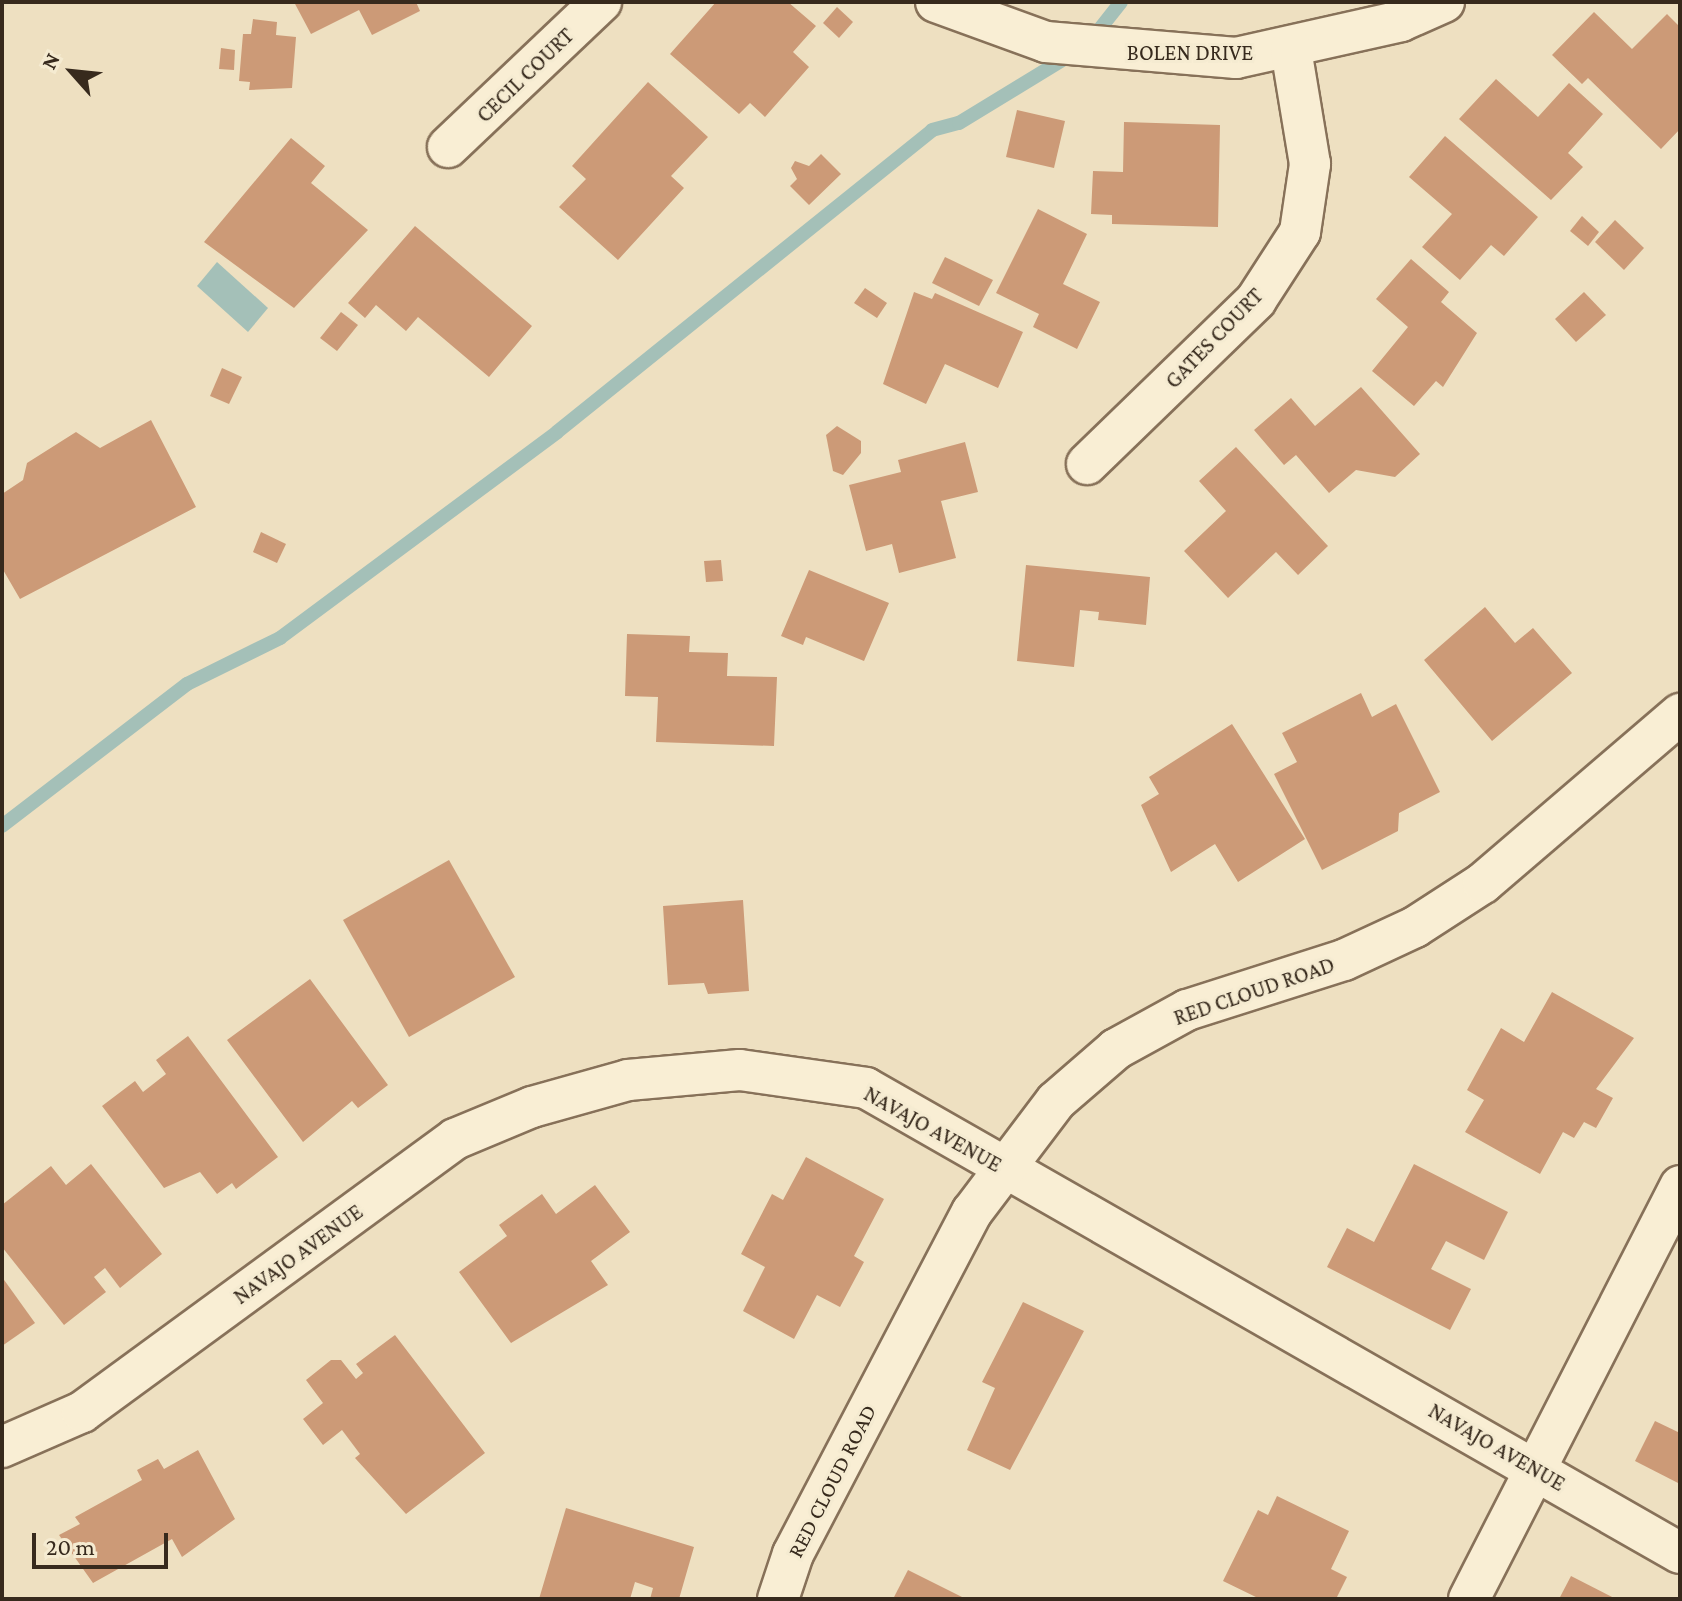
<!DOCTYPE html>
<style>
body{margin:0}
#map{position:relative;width:1682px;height:1601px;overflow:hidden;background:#eee0c1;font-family:"Crimson Pro",serif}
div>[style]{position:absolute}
.water>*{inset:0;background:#a4c0b8}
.stream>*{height:14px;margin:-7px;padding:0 7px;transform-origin:7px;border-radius:7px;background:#a4c0b8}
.building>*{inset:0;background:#cc9a77}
.roads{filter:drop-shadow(2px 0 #877159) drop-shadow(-2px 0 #877159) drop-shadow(0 2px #877159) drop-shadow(0 -2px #877159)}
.minor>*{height:40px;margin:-20px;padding:0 20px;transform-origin:20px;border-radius:20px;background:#f9eed4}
span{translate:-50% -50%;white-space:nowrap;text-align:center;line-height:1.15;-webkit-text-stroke:6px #f5ebd1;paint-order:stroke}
.street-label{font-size:22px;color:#372a1d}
.frame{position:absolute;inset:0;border:4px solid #372a1d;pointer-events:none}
.north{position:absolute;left:32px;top:32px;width:80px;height:80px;-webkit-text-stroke:6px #f5ebd1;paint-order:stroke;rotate:297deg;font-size:22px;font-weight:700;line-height:32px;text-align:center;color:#372a1d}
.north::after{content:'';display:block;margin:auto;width:28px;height:36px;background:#372a1d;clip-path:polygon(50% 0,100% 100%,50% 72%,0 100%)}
.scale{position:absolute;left:32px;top:1533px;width:136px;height:36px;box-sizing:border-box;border:4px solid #372a1d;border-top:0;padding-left:10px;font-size:24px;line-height:28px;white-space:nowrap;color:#372a1d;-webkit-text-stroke:6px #f5ebd1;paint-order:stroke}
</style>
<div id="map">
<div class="water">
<i style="clip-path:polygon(217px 262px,268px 308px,248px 332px,197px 286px)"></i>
</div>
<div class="stream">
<i style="left:1091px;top:40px;width:48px;rotate:-51.7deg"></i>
<i style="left:2px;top:826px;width:233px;rotate:-37.5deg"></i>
<i style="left:187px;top:684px;width:104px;rotate:-26.3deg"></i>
<i style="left:280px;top:638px;width:345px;rotate:-36.6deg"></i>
<i style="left:557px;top:432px;width:481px;rotate:-38.8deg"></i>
<i style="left:932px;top:130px;width:28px;rotate:-15deg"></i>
<i style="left:959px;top:123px;width:132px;rotate:-31.4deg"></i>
</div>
<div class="building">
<i style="clip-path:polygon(294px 2px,416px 2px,420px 11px,372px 35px,359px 10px,311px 34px)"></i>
<i style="clip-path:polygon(716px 2px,788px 2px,816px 26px,793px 52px,809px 67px,765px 117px,750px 103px,739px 114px,670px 54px)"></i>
<i style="clip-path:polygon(837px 7px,853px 22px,839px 38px,823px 23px)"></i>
<i style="clip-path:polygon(1594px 12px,1632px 49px,1667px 14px,1680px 27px,1680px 129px,1661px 149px,1588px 78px,1582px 84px,1552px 55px)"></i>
<i style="clip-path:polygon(253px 19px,277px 22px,276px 35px,296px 37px,292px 88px,249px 90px,250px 82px,239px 81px,243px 34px,251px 34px)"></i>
<i style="clip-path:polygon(221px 48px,235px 50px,234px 70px,219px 69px)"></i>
<i style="clip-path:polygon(1496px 79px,1538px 117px,1569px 83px,1603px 114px,1568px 153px,1583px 167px,1551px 200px,1459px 119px)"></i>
<i style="clip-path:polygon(648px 82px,708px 137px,671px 176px,684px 188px,618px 260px,559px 207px,586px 179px,572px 166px)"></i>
<i style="clip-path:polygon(1017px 110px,1065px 121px,1054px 168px,1006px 157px)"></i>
<i style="clip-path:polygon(1124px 122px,1220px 125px,1218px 227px,1112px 224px,1112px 215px,1091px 214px,1093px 171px,1123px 172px)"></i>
<i style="clip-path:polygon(1445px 136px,1538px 217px,1504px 256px,1491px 245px,1460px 280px,1422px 247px,1452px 214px,1409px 177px)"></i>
<i style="clip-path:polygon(291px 138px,325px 166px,311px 183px,368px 230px,294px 308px,204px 242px)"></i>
<i style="clip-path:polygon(821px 154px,841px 174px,809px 205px,790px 186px,797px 179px,791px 168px,795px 161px,809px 166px)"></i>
<i style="clip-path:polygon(1038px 209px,1087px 234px,1063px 284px,1100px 302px,1077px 349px,1033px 327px,1039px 314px,996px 293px)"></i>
<i style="clip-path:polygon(1582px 216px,1599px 232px,1588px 246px,1570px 231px)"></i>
<i style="clip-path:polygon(1615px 220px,1644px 248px,1624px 270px,1595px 242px)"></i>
<i style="clip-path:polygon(415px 226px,532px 326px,489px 377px,418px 317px,406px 331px,376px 305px,365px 318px,348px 303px)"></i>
<i style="clip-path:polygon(945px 257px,993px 280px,979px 306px,932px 283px)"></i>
<i style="clip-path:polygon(1411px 259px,1449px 292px,1441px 302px,1477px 333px,1443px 387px,1436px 381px,1414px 406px,1372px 371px,1408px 327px,1376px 299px)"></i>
<i style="clip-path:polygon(865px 288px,887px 303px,877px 318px,854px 303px)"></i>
<i style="clip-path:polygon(914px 292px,932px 299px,935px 293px,1023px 332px,998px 388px,945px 364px,926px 404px,883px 384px)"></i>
<i style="clip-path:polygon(1584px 292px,1606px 315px,1576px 342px,1555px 319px)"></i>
<i style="clip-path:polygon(341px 312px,358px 325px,337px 351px,320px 338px)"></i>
<i style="clip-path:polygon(222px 368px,242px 377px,229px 404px,210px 396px)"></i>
<i style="clip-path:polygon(1361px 387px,1420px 454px,1395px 477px,1356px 470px,1329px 493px,1296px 455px,1284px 465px,1254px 430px,1291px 398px,1315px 426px)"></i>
<i style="clip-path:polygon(151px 420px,196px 507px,20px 599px,2px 568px,2px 494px,23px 480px,27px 463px,76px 432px,100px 448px)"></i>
<i style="clip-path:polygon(837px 426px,861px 441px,861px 453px,843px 475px,833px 471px,826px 435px)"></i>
<i style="clip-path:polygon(965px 442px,978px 492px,941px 501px,956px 558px,899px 573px,892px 544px,866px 551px,849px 485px,901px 472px,898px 460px)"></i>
<i style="clip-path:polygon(1236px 447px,1328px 546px,1298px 575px,1276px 552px,1228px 598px,1184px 551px,1226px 511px,1199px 481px)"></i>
<i style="clip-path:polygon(261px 532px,286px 544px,277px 563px,253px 552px)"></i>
<i style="clip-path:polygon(721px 560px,723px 581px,706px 582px,704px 561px)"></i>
<i style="clip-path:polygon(1026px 565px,1150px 577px,1146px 625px,1098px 620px,1099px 612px,1080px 610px,1074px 667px,1017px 661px)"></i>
<i style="clip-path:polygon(809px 570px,889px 603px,864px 661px,806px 637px,803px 645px,781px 636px)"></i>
<i style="clip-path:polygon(1485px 607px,1515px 643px,1533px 628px,1572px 673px,1492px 741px,1424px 660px)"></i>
<i style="clip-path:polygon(627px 634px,690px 636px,689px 652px,728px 653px,727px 676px,777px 677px,774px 746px,656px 742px,658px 697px,625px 696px)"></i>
<i style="clip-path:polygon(1361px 693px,1372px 717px,1396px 704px,1440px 792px,1399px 813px,1398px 831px,1322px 870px,1274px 774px,1297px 762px,1282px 733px)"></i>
<i style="clip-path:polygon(1232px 724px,1305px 839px,1238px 882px,1215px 844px,1171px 872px,1141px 805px,1159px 794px,1149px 777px)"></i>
<i style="clip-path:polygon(449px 860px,515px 977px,409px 1037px,343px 920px)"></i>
<i style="clip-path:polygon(743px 900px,749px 991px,708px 994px,704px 983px,668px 985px,663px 906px)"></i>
<i style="clip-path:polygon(310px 979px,388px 1085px,358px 1108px,352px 1101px,303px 1142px,227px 1040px)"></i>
<i style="clip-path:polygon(1552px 992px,1634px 1038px,1596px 1089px,1613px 1098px,1596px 1128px,1584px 1122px,1574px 1138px,1563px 1132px,1540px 1174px,1465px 1132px,1484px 1100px,1467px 1090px,1501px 1028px,1524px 1042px)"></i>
<i style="clip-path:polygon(188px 1036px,278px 1157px,236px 1189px,232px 1183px,217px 1194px,200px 1172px,164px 1188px,102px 1106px,135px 1081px,143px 1092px,166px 1074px,156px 1060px)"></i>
<i style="clip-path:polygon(806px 1157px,884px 1199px,854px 1256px,864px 1262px,840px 1307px,817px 1295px,794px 1339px,743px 1311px,765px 1267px,741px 1254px,772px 1194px,783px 1200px)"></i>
<i style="clip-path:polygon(91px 1164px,162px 1254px,120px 1288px,105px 1268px,94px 1277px,106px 1292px,64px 1325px,2px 1247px,2px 1205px,51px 1166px,66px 1185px)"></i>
<i style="clip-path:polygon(1414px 1164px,1508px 1212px,1484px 1260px,1446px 1241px,1431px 1269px,1471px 1289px,1450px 1330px,1327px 1267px,1347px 1228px,1374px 1242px)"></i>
<i style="clip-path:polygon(595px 1185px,630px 1232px,591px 1261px,608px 1285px,511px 1343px,459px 1272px,507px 1236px,499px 1225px,542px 1194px,556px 1214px)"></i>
<i style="clip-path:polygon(2px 1277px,35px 1323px,2px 1346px)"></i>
<i style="clip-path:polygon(1023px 1302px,1084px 1331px,1010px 1470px,967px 1450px,995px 1388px,982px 1382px)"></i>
<i style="clip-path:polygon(395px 1335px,485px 1453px,406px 1514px,355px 1458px,360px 1454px,342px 1430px,323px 1445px,303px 1419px,323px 1403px,306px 1380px,331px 1360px,341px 1360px,356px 1379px,363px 1373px,356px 1364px)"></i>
<i style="clip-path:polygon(1655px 1421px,1680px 1433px,1680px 1484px,1635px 1461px)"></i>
<i style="clip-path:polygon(198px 1450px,235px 1519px,182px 1557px,172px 1539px,93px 1583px,59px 1535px,80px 1524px,75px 1517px,142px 1480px,137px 1470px,158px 1459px,164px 1469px)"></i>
<i style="clip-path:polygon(1277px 1496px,1349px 1531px,1331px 1569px,1347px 1577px,1336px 1599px,1260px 1599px,1223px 1581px,1258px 1510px,1268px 1515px)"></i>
<i style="clip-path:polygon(566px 1508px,694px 1547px,679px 1599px,650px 1599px,653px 1588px,635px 1582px,630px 1599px,539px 1599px)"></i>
<i style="clip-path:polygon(908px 1570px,966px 1599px,893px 1599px)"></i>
<i style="clip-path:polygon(1571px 1576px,1616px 1599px,1559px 1599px)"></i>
</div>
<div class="roads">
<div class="minor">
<i style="left:936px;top:2px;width:117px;rotate:20deg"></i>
<i style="left:1046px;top:42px;width:191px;rotate:4.8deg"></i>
<i style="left:1236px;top:58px;width:169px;rotate:-12.6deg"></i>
<i style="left:1401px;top:21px;width:47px;rotate:-23.8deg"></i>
<i style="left:448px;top:147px;width:211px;rotate:-43.5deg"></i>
<i style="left:1087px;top:464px;width:235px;rotate:-44.1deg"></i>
<i style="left:1256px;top:300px;width:81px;rotate:-57.1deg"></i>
<i style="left:1300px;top:232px;width:69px;rotate:-81.6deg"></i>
<i style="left:1310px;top:164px;width:117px;rotate:-99.4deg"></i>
<i style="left:2px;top:1447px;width:87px;rotate:-23.6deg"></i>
<i style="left:82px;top:1412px;width:462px;rotate:-36.2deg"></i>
<i style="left:455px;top:1139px;width:83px;rotate:-22.6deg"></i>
<i style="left:532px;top:1107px;width:100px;rotate:-15.7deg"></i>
<i style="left:628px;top:1080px;width:112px;rotate:-5.1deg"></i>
<i style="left:740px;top:1070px;width:127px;rotate:8.1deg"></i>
<i style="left:866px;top:1088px;width:937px;rotate:29.74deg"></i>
<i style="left:778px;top:1599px;width:47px;rotate:-71.6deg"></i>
<i style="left:793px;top:1554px;width:386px;rotate:-62.4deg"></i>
<i style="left:972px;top:1212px;width:139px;rotate:-52.9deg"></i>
<i style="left:1056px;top:1101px;width:79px;rotate:-40.9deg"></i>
<i style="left:1116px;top:1049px;width:81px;rotate:-28.8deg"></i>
<i style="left:1187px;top:1010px;width:165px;rotate:-17.7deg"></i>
<i style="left:1344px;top:960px;width:78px;rotate:-24.9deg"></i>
<i style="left:1415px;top:927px;width:81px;rotate:-32.9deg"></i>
<i style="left:1483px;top:883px;width:260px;rotate:-40.6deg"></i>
<i style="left:1469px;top:1599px;width:464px;rotate:-62.9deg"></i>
</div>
</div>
<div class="street-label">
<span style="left:1190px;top:53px">BOLEN DRIVE</span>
<span style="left:525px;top:75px;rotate:-44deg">CECIL COURT</span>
<span style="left:1214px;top:338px;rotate:-46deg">GATES COURT</span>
<span style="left:1254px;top:991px;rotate:-19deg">RED CLOUD ROAD</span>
<span style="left:933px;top:1129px;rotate:29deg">NAVAJO AVENUE</span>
<span style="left:298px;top:1254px;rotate:-36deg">NAVAJO AVENUE</span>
<span style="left:1497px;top:1447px;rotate:30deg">NAVAJO AVENUE</span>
<span style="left:832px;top:1481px;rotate:-63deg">RED CLOUD ROAD</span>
</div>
<div class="frame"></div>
<div class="north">N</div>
<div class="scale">20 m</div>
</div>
